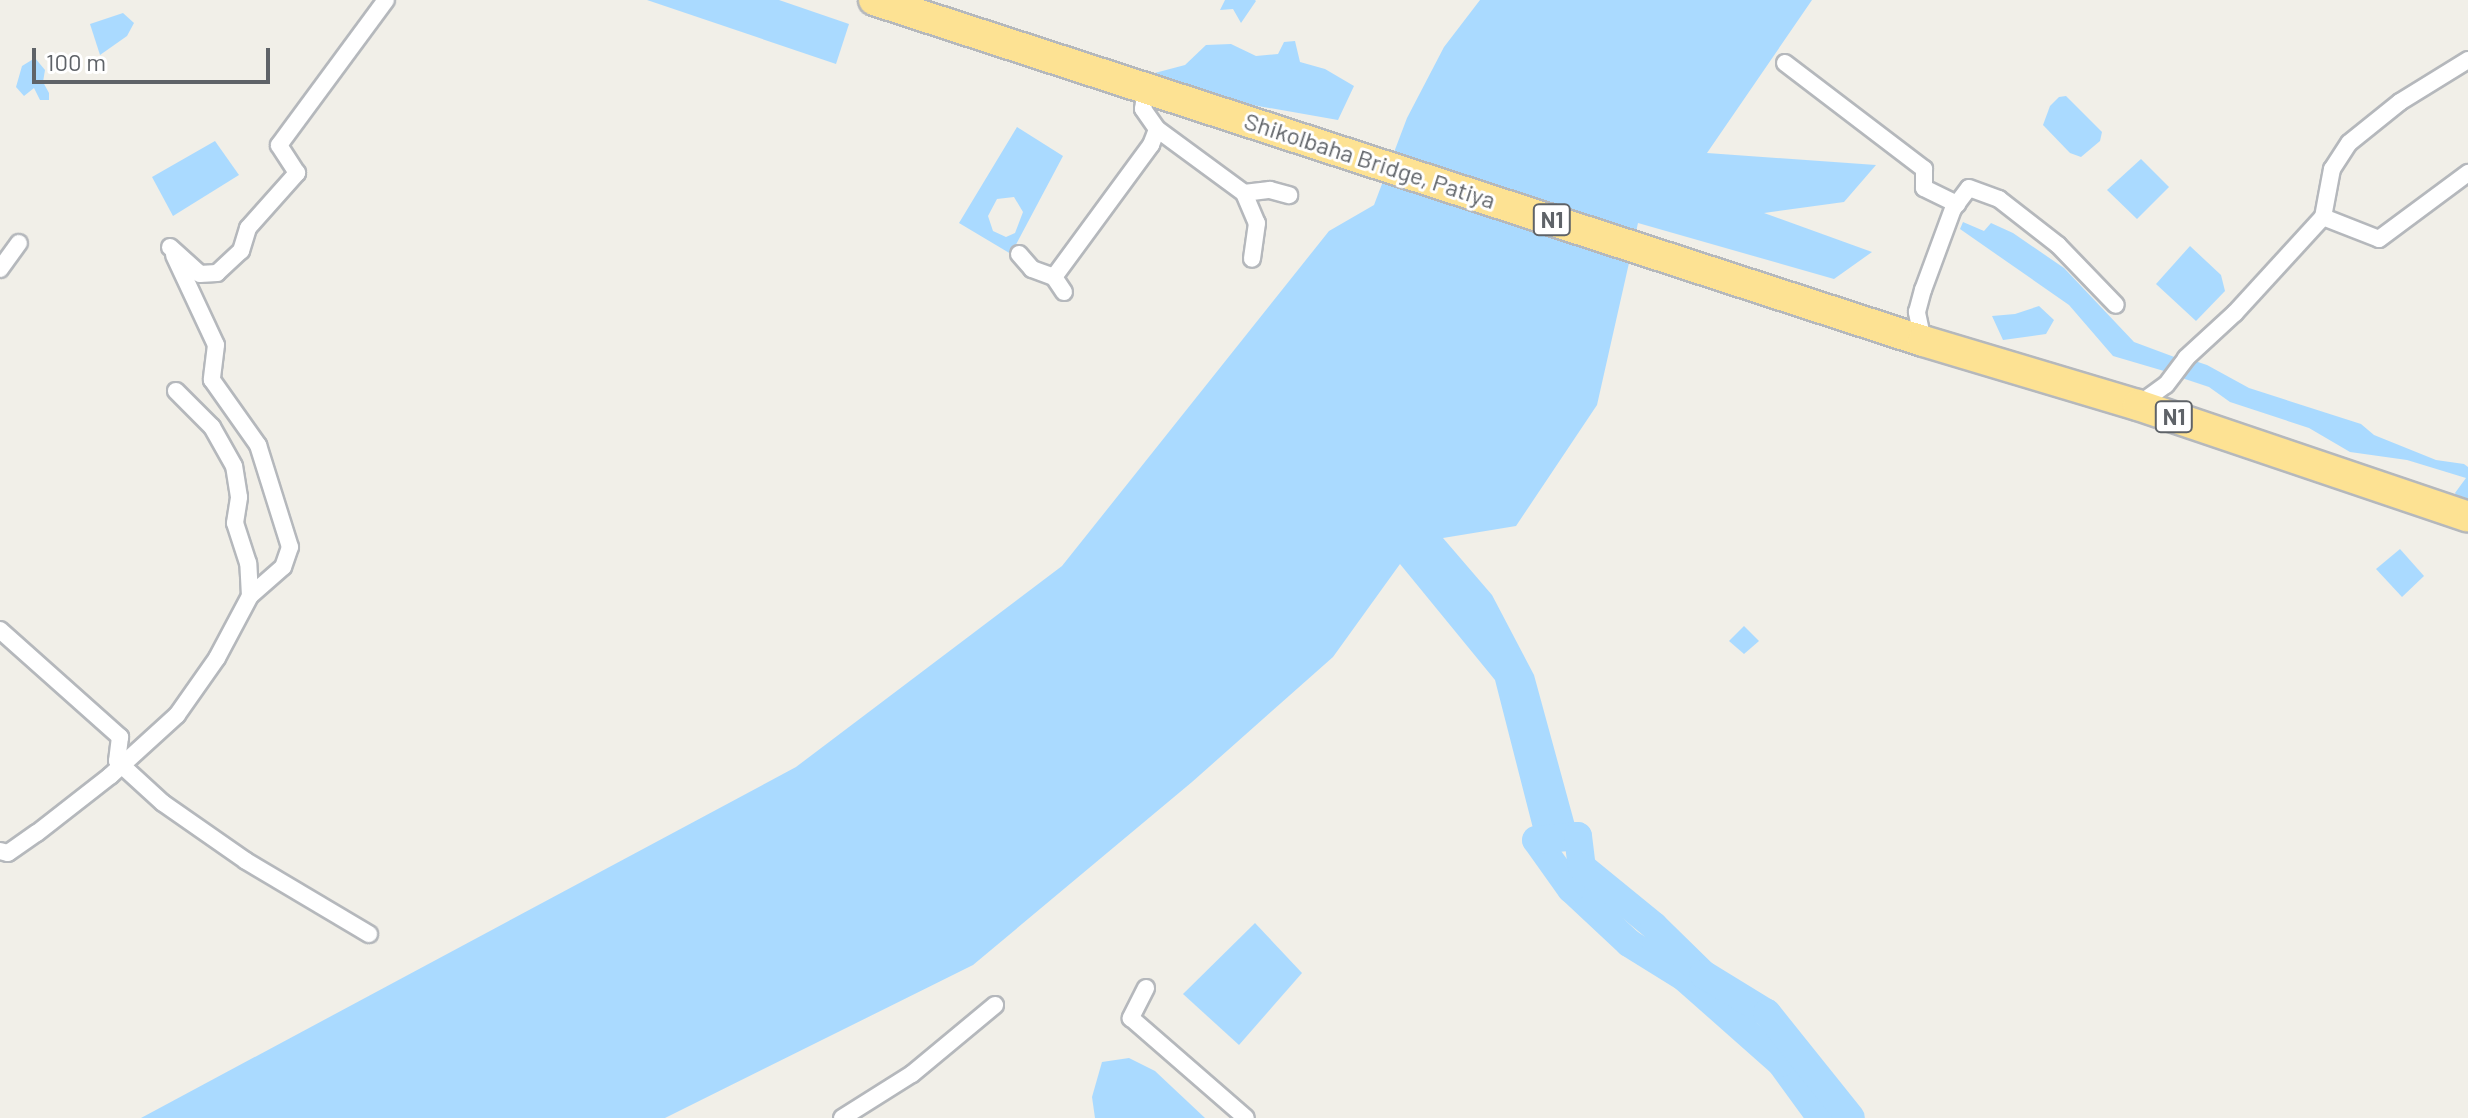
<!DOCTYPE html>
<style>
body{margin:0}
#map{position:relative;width:2468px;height:1118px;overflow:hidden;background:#f1efe8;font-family:Barlow,sans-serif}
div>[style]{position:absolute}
.water>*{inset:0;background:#aadaff}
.river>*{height:28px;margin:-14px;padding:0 14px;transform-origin:14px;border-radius:14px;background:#aadaff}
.roads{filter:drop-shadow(2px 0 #b5b8bc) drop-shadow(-2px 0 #b5b8bc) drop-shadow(0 2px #b5b8bc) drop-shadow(0 -2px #b5b8bc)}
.street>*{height:16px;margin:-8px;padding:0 8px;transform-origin:8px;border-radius:8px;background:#fff}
.highway>*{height:30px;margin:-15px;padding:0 15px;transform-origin:15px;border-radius:15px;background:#fde293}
span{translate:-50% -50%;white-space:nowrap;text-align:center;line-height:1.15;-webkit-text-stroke:6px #fff;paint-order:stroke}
.shield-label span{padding:2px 6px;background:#fff;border:2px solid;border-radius:6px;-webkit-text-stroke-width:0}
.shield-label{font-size:22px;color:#5f6368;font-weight:700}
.street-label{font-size:24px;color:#5f6368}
.scale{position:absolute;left:32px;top:48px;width:238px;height:36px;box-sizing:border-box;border:4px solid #5f6368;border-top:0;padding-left:10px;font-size:24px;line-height:28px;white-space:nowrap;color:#5f6368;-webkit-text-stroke:6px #fff;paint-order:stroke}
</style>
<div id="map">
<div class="water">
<i style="clip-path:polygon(647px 0,779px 0,849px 24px,836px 64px)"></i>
<i style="clip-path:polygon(1225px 0,1255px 0,1256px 1px,1241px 23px,1233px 9px,1220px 10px)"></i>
<i style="clip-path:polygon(1480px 0,1812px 0,1707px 153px,1876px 165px,1844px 202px,1764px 213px,1872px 252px,1834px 279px,1638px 223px,1597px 405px,1516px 526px,1443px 538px,1492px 595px,1534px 675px,1578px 836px,1536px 840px,1495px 680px,1400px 564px,1333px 657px,1192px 782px,973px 965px,665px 1118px,141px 1118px,796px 767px,1062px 566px,1329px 231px,1374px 205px,1407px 118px,1444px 47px)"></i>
<i style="clip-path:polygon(123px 13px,134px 23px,127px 36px,100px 55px,90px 24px)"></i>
<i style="clip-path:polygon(1295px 41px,1300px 62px,1325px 69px,1354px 86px,1338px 120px,1172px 91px,1123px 76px,1151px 74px,1185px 65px,1206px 45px,1231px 44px,1256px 56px,1278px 54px,1284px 42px)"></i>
<i style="clip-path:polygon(35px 58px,45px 70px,43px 82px,49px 93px,49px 100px,40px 100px,34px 88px,24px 96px,16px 87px,22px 66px)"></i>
<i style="clip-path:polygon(2066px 96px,2102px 132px,2100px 141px,2081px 157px,2070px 153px,2043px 125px,2050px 106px,2059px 97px)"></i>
<i style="clip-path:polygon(evenodd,1017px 127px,1063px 156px,1011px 254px,959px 223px,1017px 127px,1014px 197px,1023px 212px,1015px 233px,1006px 237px,993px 231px,988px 216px,997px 199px,1014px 197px)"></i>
<i style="clip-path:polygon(215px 141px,239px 175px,173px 216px,152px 177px)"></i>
<i style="clip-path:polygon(2141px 159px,2169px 187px,2137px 219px,2107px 190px)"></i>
<i style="clip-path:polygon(1963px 222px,1984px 231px,1991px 223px,2013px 233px,2064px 268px,2134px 342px,2177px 358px,2164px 371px,2113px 356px,2069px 305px,1960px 229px)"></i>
<i style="clip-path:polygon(2190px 246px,2221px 275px,2225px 291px,2196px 321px,2156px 284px)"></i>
<i style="clip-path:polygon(2039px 306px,2054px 320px,2046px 334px,2003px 340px,1992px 316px,2015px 314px)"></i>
<i style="clip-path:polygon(2186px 358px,2207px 365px,2249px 388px,2361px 424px,2374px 435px,2436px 460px,2464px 464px,2468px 467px,2468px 501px,2459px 501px,2455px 493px,2466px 478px,2407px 460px,2350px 452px,2309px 428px,2230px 402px,2209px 387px,2179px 377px)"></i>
<i style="clip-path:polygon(2400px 549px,2424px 576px,2402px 597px,2376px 569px)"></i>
<i style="clip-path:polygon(1744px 626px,1759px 641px,1744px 654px,1729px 641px)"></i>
<i style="clip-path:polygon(1255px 923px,1302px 973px,1239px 1045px,1183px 994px)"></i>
<i style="clip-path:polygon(1129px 1058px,1155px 1071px,1205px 1118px,1095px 1118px,1092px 1097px,1102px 1062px)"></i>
</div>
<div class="river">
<i style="left:1821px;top:1118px;width:68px;rotate:-126deg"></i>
<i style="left:1781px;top:1063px;width:128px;rotate:-138.5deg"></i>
<i style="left:1685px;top:978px;width:66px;rotate:-148deg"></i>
<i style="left:1629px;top:943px;width:79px;rotate:-137deg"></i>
<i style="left:1571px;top:889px;width:60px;rotate:-125.5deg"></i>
<i style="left:1536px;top:840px;width:42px;rotate:-5.4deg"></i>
<i style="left:1578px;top:836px;width:31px;rotate:83deg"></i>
<i style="left:1582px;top:867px;width:93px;rotate:39.3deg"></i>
<i style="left:1654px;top:926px;width:69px;rotate:44.4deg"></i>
<i style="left:1703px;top:974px;width:75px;rotate:31.4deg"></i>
<i style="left:1767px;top:1013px;width:134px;rotate:51.3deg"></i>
</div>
<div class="roads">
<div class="street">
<i style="left:2468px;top:60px;width:80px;rotate:148.3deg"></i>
<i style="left:2400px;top:102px;width:65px;rotate:141.2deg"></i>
<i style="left:2349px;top:143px;width:31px;rotate:123deg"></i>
<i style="left:2332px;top:169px;width:49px;rotate:100.6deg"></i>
<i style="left:2323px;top:217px;width:60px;rotate:21.4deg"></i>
<i style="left:2379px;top:239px;width:111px;rotate:-36.6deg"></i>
<i style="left:1785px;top:63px;width:175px;rotate:37.3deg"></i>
<i style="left:1924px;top:169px;width:19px;rotate:90deg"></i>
<i style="left:1924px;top:188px;width:37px;rotate:26deg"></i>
<i style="left:1146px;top:88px;width:21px;rotate:98deg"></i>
<i style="left:1143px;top:109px;width:24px;rotate:55deg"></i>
<i style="left:1157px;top:129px;width:108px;rotate:36.3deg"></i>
<i style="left:1244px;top:193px;width:33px;rotate:67deg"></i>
<i style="left:1257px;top:223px;width:36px;rotate:98deg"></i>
<i style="left:1244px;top:193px;width:26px;rotate:-7deg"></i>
<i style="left:1270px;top:190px;width:20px;rotate:15deg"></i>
<i style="left:170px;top:247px;width:40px;rotate:42deg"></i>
<i style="left:200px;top:274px;width:17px;rotate:-3deg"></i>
<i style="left:217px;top:273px;width:33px;rotate:-43deg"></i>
<i style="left:241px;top:251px;width:24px;rotate:-73deg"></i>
<i style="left:248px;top:228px;width:74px;rotate:-48.3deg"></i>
<i style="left:297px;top:173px;width:33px;rotate:-123deg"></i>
<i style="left:279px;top:145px;width:180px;rotate:-53.6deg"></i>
<i style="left:1019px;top:254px;width:20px;rotate:49deg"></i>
<i style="left:1032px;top:269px;width:23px;rotate:20deg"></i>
<i style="left:174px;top:255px;width:99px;rotate:65deg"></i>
<i style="left:216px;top:345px;width:35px;rotate:97deg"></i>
<i style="left:212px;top:380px;width:80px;rotate:54.7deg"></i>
<i style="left:258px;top:445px;width:107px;rotate:72.6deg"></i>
<i style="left:290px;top:547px;width:21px;rotate:109deg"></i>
<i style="left:283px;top:567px;width:44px;rotate:138.7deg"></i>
<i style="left:0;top:269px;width:32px;rotate:-54deg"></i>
<i style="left:1064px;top:292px;width:18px;rotate:-124deg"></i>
<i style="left:1054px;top:277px;width:164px;rotate:-53.7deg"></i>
<i style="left:1151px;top:145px;width:17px;rotate:-69deg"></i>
<i style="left:1923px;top:341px;width:30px;rotate:-102deg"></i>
<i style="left:1917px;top:312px;width:23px;rotate:-75deg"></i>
<i style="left:1923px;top:290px;width:86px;rotate:-69.7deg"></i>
<i style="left:1953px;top:209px;width:26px;rotate:-53deg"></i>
<i style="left:1969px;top:188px;width:32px;rotate:20deg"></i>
<i style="left:1999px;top:199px;width:75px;rotate:37.9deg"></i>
<i style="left:2058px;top:245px;width:83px;rotate:46deg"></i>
<i style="left:2138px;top:405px;width:34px;rotate:-36deg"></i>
<i style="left:2166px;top:385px;width:34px;rotate:-53deg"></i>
<i style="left:2186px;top:358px;width:67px;rotate:-42.6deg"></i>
<i style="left:2235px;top:313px;width:130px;rotate:-47.5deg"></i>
<i style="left:0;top:630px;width:161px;rotate:41.7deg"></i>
<i style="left:120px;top:737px;width:24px;rotate:97deg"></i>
<i style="left:117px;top:761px;width:62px;rotate:42.4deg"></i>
<i style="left:163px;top:803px;width:101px;rotate:34.9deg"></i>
<i style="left:246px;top:861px;width:143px;rotate:30.7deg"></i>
<i style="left:0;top:851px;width:8px;rotate:14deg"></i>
<i style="left:8px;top:853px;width:35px;rotate:-35deg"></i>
<i style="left:37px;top:833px;width:93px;rotate:-38deg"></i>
<i style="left:110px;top:776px;width:91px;rotate:-42.3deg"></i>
<i style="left:177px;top:715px;width:70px;rotate:-54.9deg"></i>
<i style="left:217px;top:658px;width:70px;rotate:-62deg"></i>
<i style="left:250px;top:596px;width:33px;rotate:-93deg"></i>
<i style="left:248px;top:563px;width:42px;rotate:-108deg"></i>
<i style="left:235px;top:523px;width:26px;rotate:-81deg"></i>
<i style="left:239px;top:497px;width:31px;rotate:-99deg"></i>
<i style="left:234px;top:466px;width:45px;rotate:-119.4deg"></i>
<i style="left:212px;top:427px;width:51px;rotate:-135deg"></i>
<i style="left:1146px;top:988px;width:34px;rotate:117deg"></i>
<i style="left:1131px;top:1018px;width:152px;rotate:41deg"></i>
<i style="left:842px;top:1118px;width:83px;rotate:-32.2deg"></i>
<i style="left:912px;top:1074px;width:108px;rotate:-39.7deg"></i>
</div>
<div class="highway">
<i style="left:874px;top:0;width:1103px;rotate:18.01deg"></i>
<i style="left:1923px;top:341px;width:224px;rotate:16.6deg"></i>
<i style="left:2138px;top:405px;width:348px;rotate:18.7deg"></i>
</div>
</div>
<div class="shield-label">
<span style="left:1552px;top:220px">N1</span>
<span style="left:2174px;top:417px">N1</span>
</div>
<div class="street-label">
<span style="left:1370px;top:160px;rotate:18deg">Shikolbaha Bridge, Patiya</span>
</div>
<div class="scale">100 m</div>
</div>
